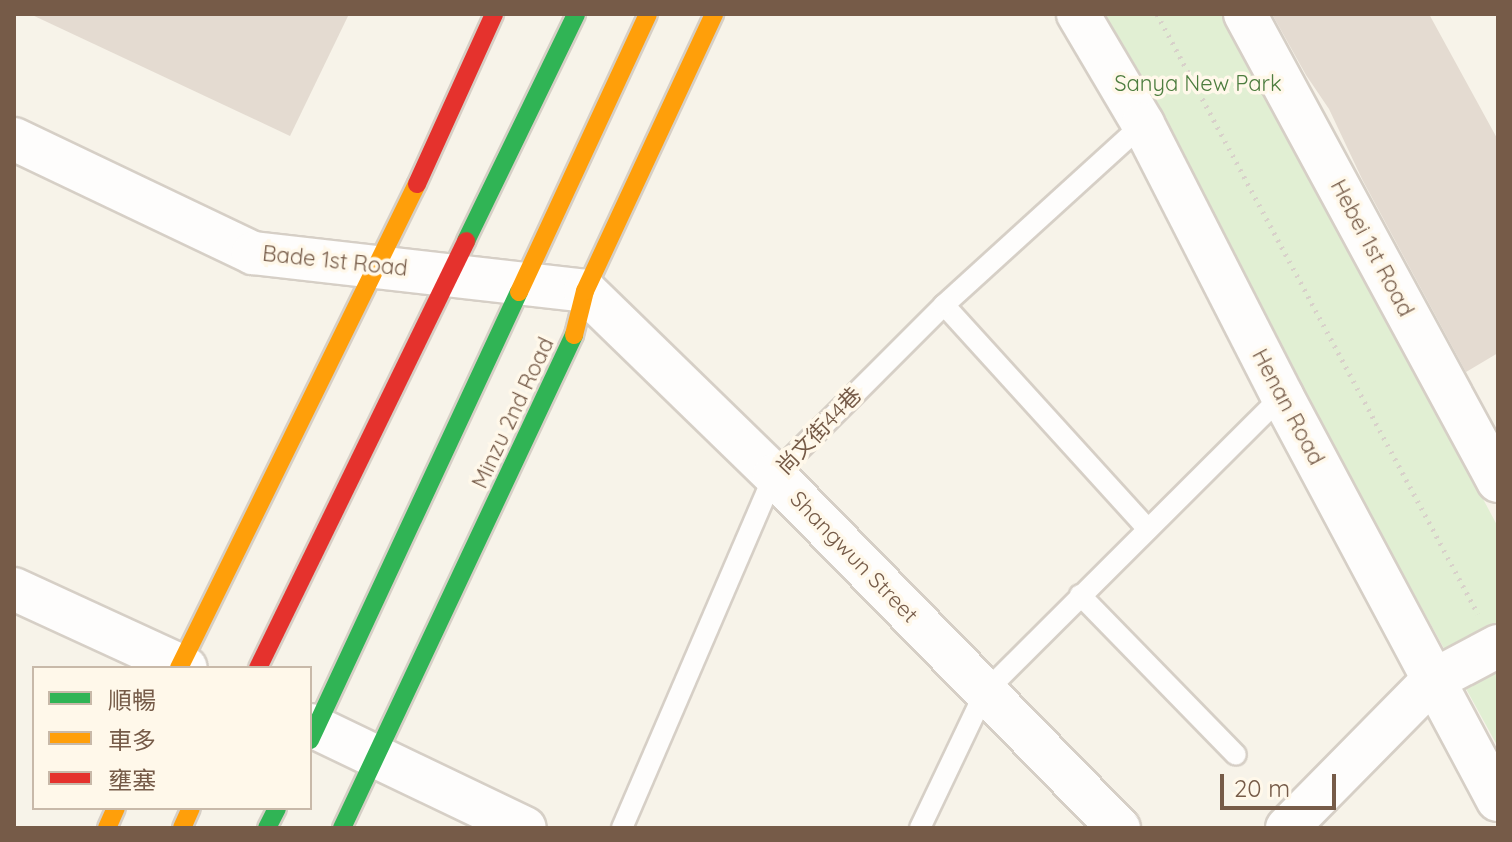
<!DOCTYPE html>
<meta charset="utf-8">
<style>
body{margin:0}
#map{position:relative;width:1512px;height:842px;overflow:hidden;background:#f7f3e9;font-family:Quicksand,"Noto Sans TC",sans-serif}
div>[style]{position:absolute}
.green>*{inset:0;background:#e1efd3}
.building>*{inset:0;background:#e4dbd1}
.path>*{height:5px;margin-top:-2.5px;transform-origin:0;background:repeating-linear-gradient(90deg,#d8d1ca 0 2px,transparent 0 8px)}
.roads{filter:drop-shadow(2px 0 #d6cfc6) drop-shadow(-2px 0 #d6cfc6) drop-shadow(0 2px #d6cfc6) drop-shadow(0 -2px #d6cfc6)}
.lane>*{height:20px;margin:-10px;padding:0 10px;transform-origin:10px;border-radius:10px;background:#fefdfc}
.street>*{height:42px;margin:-21px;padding:0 21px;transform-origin:21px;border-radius:21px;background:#fefdfc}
.fast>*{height:18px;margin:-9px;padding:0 9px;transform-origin:9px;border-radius:9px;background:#30b455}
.slow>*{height:18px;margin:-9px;padding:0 9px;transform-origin:9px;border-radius:9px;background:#ff9f0a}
.jam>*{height:18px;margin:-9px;padding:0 9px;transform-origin:9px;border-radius:9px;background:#e5322d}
span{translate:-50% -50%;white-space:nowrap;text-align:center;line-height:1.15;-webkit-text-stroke:7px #fff8ea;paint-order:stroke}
.park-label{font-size:22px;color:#4d7d3f}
.street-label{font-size:22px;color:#765b48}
.frame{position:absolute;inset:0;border:16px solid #765b48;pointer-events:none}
.legend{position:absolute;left:32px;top:666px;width:280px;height:144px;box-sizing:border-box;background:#fff8ea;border:2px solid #c8b9a9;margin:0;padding:10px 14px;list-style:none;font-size:24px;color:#765b48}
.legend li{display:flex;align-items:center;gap:16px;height:40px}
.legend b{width:40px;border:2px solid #c8b9a9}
.scale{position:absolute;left:1220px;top:774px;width:116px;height:36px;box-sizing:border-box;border:4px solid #765b48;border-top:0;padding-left:10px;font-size:24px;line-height:28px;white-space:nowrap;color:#765b48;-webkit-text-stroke:6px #fff8ea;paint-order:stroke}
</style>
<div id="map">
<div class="green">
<i style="clip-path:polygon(1096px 14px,1224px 14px,1498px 527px,1498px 747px)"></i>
</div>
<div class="building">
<i style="clip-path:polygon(30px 14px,349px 14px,290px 136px)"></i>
<i style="clip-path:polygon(1272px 14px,1429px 14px,1498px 140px,1498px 353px,1466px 372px,1363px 181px,1329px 109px,1306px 75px)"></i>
</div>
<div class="path">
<i style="left:1157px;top:14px;width:680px;rotate:61.85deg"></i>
</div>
<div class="roads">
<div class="lane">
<i style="left:944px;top:305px;width:303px;rotate:47.7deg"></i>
<i style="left:1080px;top:595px;width:223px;rotate:45.7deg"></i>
<i style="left:622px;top:828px;width:384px;rotate:-66.7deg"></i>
<i style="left:774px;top:475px;width:240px;rotate:-45deg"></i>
<i style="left:944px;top:305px;width:269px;rotate:-42.3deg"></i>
<i style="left:920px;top:828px;width:151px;rotate:-64.5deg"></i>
<i style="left:985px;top:692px;width:419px;rotate:-44.9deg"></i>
</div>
<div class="street">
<i style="left:1078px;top:14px;width:128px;rotate:59.4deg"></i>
<i style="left:1143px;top:124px;width:305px;rotate:62.9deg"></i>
<i style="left:1282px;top:396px;width:458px;rotate:61.9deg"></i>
<i style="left:1245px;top:14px;width:531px;rotate:61.55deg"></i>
<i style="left:14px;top:139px;width:265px;rotate:25.5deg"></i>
<i style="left:253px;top:253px;width:334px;rotate:6.5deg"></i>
<i style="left:585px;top:291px;width:264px;rotate:44.2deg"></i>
<i style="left:774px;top:475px;width:494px;rotate:45.7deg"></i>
<i style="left:14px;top:589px;width:189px;rotate:24.7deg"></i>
<i style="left:310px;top:725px;width:238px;rotate:25.6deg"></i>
<i style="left:1287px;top:828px;width:206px;rotate:-45.4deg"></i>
<i style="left:1432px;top:681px;width:75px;rotate:-27.9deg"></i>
</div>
<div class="fast">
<i style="left:466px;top:241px;width:252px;rotate:-64.1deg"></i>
<i style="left:310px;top:740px;width:494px;rotate:-65deg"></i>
<i style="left:267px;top:828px;width:22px;rotate:-63deg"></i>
<i style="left:342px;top:828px;width:545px;rotate:-64.8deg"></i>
</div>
<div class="slow">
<i style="left:519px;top:292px;width:306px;rotate:-65.1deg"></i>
<i style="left:574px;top:335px;width:45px;rotate:-76deg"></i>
<i style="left:585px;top:291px;width:306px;rotate:-65deg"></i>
<i style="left:179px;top:668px;width:539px;rotate:-63.82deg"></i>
<i style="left:107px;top:828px;width:22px;rotate:-66deg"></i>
<i style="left:182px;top:828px;width:22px;rotate:-66deg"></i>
</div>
<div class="jam">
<i style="left:417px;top:184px;width:187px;rotate:-65.6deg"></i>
<i style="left:258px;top:668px;width:475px;rotate:-64deg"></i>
</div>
</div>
<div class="park-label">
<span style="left:1198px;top:84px">Sanya New Park</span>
</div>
<div class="street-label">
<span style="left:1372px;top:248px;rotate:62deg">Hebei 1st Road</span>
<span style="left:335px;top:261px;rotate:6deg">Bade 1st Road</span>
<span style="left:1288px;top:407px;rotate:62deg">Henan Road</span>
<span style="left:513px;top:413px;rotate:-65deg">Minzu 2nd Road</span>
<span style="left:819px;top:431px;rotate:-46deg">尚文街44巷</span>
<span style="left:854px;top:557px;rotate:46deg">Shangwun Street</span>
</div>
<div class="frame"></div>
<ul class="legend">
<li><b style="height:10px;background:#30b455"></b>順暢</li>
<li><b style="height:10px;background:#ff9f0a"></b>車多</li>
<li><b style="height:10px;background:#e5322d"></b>壅塞</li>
</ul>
<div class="scale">20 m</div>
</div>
